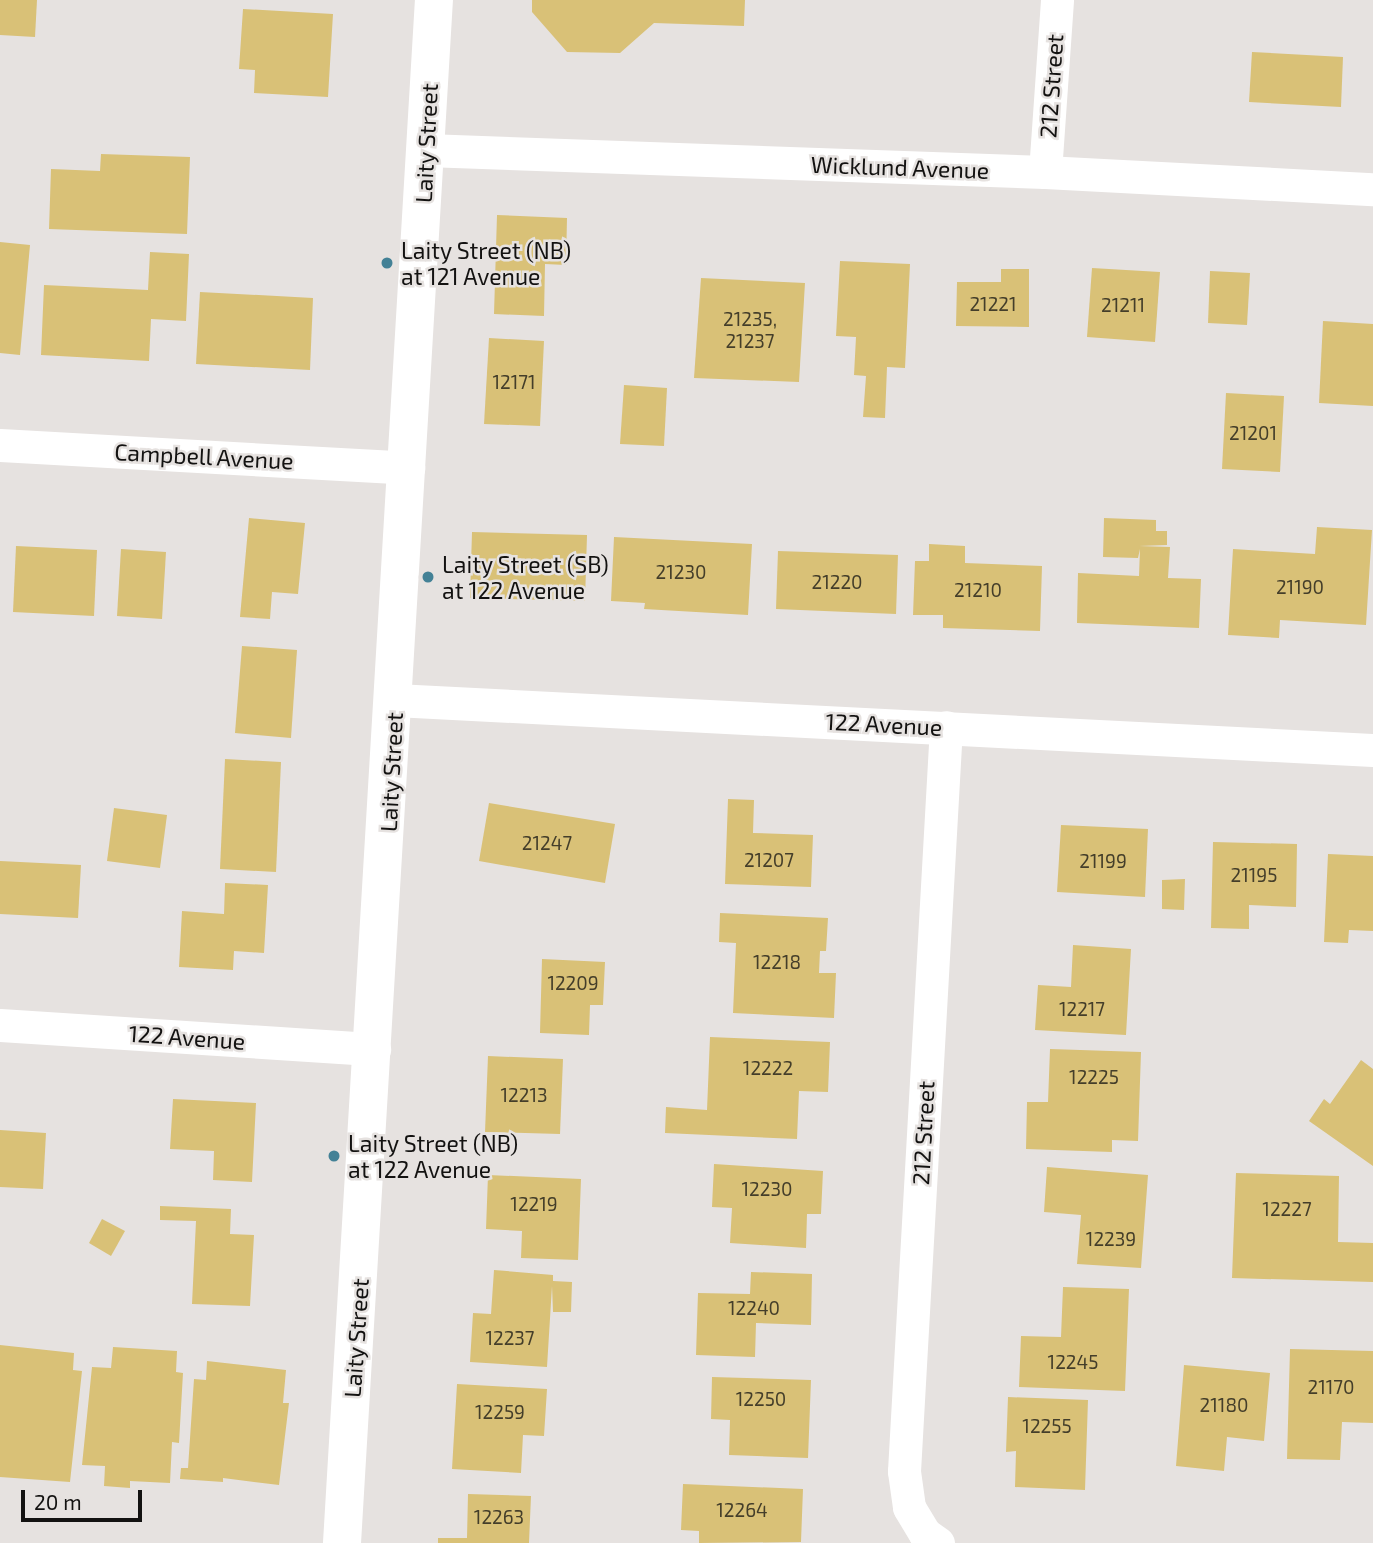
<!DOCTYPE html>
<style>
body{margin:0}
#map{position:relative;width:1373px;height:1543px;overflow:hidden;background:#e6e2e0;font-family:"Exo 2",sans-serif}
div>[style]{position:absolute}
.building>*{inset:0;background:#d9c177}
.minor>*{height:33px;margin:-16.5px;padding:0 16.5px;transform-origin:16.5px;border-radius:16.5px;background:#fff}
.tertiary>*{height:38px;margin:-19px;padding:0 19px;transform-origin:19px;border-radius:19px;background:#fff}
.dots>*{width:19px;height:19px;translate:-50% -50%;box-sizing:border-box;border:4px solid #e6e2e0;border-radius:50%}
span{translate:-50% -50%;white-space:nowrap;text-align:center;line-height:1.15;-webkit-text-stroke:5px #e6e2e0;paint-order:stroke}
.number-label{font-size:19px;color:#443e2a}
.number-label span{-webkit-text-stroke-width:0}
.street-label{font-size:23px;color:#131211}
.poi-label{font-size:23px;color:#131211}
.left{translate:0 -50%;text-align:left}
.scale{position:absolute;left:21px;top:1490px;width:121px;height:32px;box-sizing:border-box;border:4px solid #131211;border-top:0;padding-left:9px;font-size:21px;line-height:24px;white-space:nowrap;color:#131211;-webkit-text-stroke:5px #e6e2e0;paint-order:stroke}
</style>
<div id="map">
<div class="building">
<i style="clip-path:polygon(0 0,37px 0,35px 37px,0 35px)"></i>
<i style="clip-path:polygon(532px 0,745px 0,744px 26px,654px 23px,620px 53px,567px 52px,532px 12px)"></i>
<i style="clip-path:polygon(243px 9px,333px 14px,328px 97px,254px 93px,255px 70px,239px 69px)"></i>
<i style="clip-path:polygon(1252px 52px,1343px 57px,1341px 107px,1249px 102px)"></i>
<i style="clip-path:polygon(101px 154px,190px 157px,187px 234px,49px 229px,51px 169px,100px 171px)"></i>
<i style="clip-path:polygon(497px 215px,567px 218px,566px 265px,545px 264px,544px 316px,494px 314px)"></i>
<i style="clip-path:polygon(0 242px,30px 245px,20px 355px,0 353px)"></i>
<i style="clip-path:polygon(150px 252px,189px 254px,186px 321px,151px 319px,149px 361px,41px 355px,44px 285px,148px 290px)"></i>
<i style="clip-path:polygon(840px 261px,910px 264px,905px 368px,887px 367px,885px 418px,863px 417px,866px 376px,854px 375px,856px 337px,836px 336px)"></i>
<i style="clip-path:polygon(1092px 268px,1160px 272px,1155px 342px,1087px 337px)"></i>
<i style="clip-path:polygon(1001px 269px,1029px 269px,1029px 327px,956px 326px,957px 282px,1001px 282px)"></i>
<i style="clip-path:polygon(1210px 271px,1250px 273px,1247px 325px,1208px 323px)"></i>
<i style="clip-path:polygon(701px 278px,805px 283px,799px 382px,694px 378px)"></i>
<i style="clip-path:polygon(200px 292px,313px 298px,310px 370px,196px 364px)"></i>
<i style="clip-path:polygon(1323px 321px,1373px 324px,1373px 406px,1319px 403px)"></i>
<i style="clip-path:polygon(489px 338px,544px 341px,540px 426px,484px 424px)"></i>
<i style="clip-path:polygon(624px 385px,667px 388px,664px 446px,620px 444px)"></i>
<i style="clip-path:polygon(1226px 393px,1284px 396px,1280px 472px,1222px 469px)"></i>
<i style="clip-path:polygon(249px 518px,305px 523px,298px 594px,272px 592px,270px 619px,240px 617px)"></i>
<i style="clip-path:polygon(1104px 518px,1156px 520px,1156px 531px,1167px 531px,1167px 545px,1139px 546px,1170px 547px,1168px 578px,1201px 579px,1199px 628px,1077px 623px,1078px 573px,1139px 576px,1140px 549px,1138px 558px,1103px 557px)"></i>
<i style="clip-path:polygon(1317px 527px,1372px 530px,1366px 625px,1280px 620px,1279px 638px,1228px 635px,1233px 549px,1315px 554px)"></i>
<i style="clip-path:polygon(472px 532px,587px 535px,585px 601px,470px 598px)"></i>
<i style="clip-path:polygon(614px 537px,752px 544px,748px 615px,644px 609px,645px 603px,611px 601px)"></i>
<i style="clip-path:polygon(929px 544px,965px 546px,965px 563px,1042px 566px,1040px 631px,943px 628px,943px 615px,913px 615px,915px 561px,929px 561px)"></i>
<i style="clip-path:polygon(16px 546px,97px 550px,94px 616px,13px 612px)"></i>
<i style="clip-path:polygon(121px 549px,166px 552px,162px 619px,117px 616px)"></i>
<i style="clip-path:polygon(778px 551px,898px 555px,896px 614px,776px 609px)"></i>
<i style="clip-path:polygon(242px 646px,297px 650px,291px 738px,235px 733px)"></i>
<i style="clip-path:polygon(225px 759px,281px 762px,276px 872px,220px 869px)"></i>
<i style="clip-path:polygon(728px 799px,754px 800px,753px 833px,813px 835px,811px 887px,725px 884px)"></i>
<i style="clip-path:polygon(489px 803px,615px 824px,605px 883px,479px 861px)"></i>
<i style="clip-path:polygon(114px 808px,167px 815px,160px 868px,107px 861px)"></i>
<i style="clip-path:polygon(1061px 825px,1148px 829px,1145px 897px,1057px 892px)"></i>
<i style="clip-path:polygon(1213px 842px,1297px 844px,1296px 907px,1249px 905px,1249px 929px,1211px 928px)"></i>
<i style="clip-path:polygon(1328px 854px,1373px 856px,1373px 931px,1349px 930px,1348px 943px,1324px 942px)"></i>
<i style="clip-path:polygon(0 861px,81px 865px,78px 918px,0 914px)"></i>
<i style="clip-path:polygon(1185px 879px,1184px 910px,1162px 909px,1162px 880px)"></i>
<i style="clip-path:polygon(225px 883px,268px 885px,264px 953px,234px 951px,233px 970px,179px 967px,182px 911px,224px 914px)"></i>
<i style="clip-path:polygon(720px 913px,828px 918px,826px 951px,820px 951px,819px 973px,836px 973px,834px 1018px,733px 1013px,736px 943px,719px 942px)"></i>
<i style="clip-path:polygon(1073px 945px,1131px 949px,1126px 1035px,1035px 1030px,1038px 985px,1071px 987px)"></i>
<i style="clip-path:polygon(542px 959px,605px 962px,603px 1005px,590px 1005px,589px 1035px,540px 1033px)"></i>
<i style="clip-path:polygon(710px 1037px,830px 1042px,828px 1092px,799px 1091px,797px 1139px,665px 1133px,666px 1107px,707px 1110px)"></i>
<i style="clip-path:polygon(1050px 1049px,1141px 1052px,1138px 1141px,1112px 1140px,1112px 1152px,1026px 1149px,1027px 1102px,1048px 1102px)"></i>
<i style="clip-path:polygon(488px 1056px,563px 1059px,560px 1134px,485px 1132px)"></i>
<i style="clip-path:polygon(1361px 1060px,1373px 1069px,1373px 1166px,1309px 1121px,1324px 1099px,1330px 1104px)"></i>
<i style="clip-path:polygon(173px 1099px,256px 1103px,252px 1182px,213px 1180px,214px 1151px,170px 1149px)"></i>
<i style="clip-path:polygon(0 1130px,46px 1133px,43px 1189px,0 1187px)"></i>
<i style="clip-path:polygon(714px 1164px,823px 1171px,821px 1214px,807px 1214px,806px 1248px,730px 1243px,732px 1208px,712px 1207px)"></i>
<i style="clip-path:polygon(1047px 1167px,1148px 1175px,1141px 1268px,1077px 1264px,1081px 1215px,1044px 1212px)"></i>
<i style="clip-path:polygon(1236px 1173px,1339px 1176px,1338px 1242px,1373px 1243px,1373px 1282px,1232px 1278px)"></i>
<i style="clip-path:polygon(488px 1175px,581px 1179px,578px 1260px,521px 1258px,522px 1231px,486px 1229px)"></i>
<i style="clip-path:polygon(160px 1206px,231px 1209px,230px 1234px,254px 1235px,250px 1306px,192px 1304px,196px 1221px,160px 1220px)"></i>
<i style="clip-path:polygon(102px 1219px,125px 1231px,111px 1256px,89px 1243px)"></i>
<i style="clip-path:polygon(494px 1270px,553px 1275px,553px 1281px,572px 1282px,571px 1312px,553px 1312px,552px 1286px,547px 1367px,470px 1362px,473px 1313px,491px 1314px)"></i>
<i style="clip-path:polygon(751px 1272px,812px 1274px,811px 1325px,756px 1323px,755px 1357px,696px 1355px,698px 1293px,750px 1294px)"></i>
<i style="clip-path:polygon(1063px 1287px,1129px 1289px,1125px 1391px,1019px 1387px,1021px 1336px,1061px 1337px)"></i>
<i style="clip-path:polygon(0 1345px,74px 1353px,73px 1370px,82px 1371px,70px 1482px,0 1477px)"></i>
<i style="clip-path:polygon(113px 1347px,177px 1351px,176px 1372px,183px 1373px,179px 1443px,172px 1442px,170px 1483px,130px 1481px,130px 1488px,104px 1486px,105px 1466px,82px 1465px,92px 1367px,111px 1368px)"></i>
<i style="clip-path:polygon(1290px 1349px,1373px 1351px,1373px 1423px,1342px 1422px,1340px 1460px,1287px 1459px)"></i>
<i style="clip-path:polygon(207px 1361px,286px 1370px,283px 1403px,289px 1403px,279px 1485px,223px 1478px,223px 1482px,180px 1479px,181px 1468px,188px 1468px,194px 1379px,206px 1380px)"></i>
<i style="clip-path:polygon(1184px 1365px,1270px 1373px,1264px 1441px,1227px 1437px,1224px 1471px,1176px 1466px)"></i>
<i style="clip-path:polygon(712px 1377px,811px 1380px,808px 1458px,729px 1455px,730px 1420px,711px 1419px)"></i>
<i style="clip-path:polygon(457px 1384px,547px 1389px,544px 1436px,523px 1435px,521px 1473px,452px 1469px)"></i>
<i style="clip-path:polygon(1008px 1397px,1088px 1400px,1085px 1490px,1015px 1487px,1016px 1451px,1006px 1452px)"></i>
<i style="clip-path:polygon(683px 1484px,803px 1489px,801px 1542px,699px 1543px,699px 1531px,681px 1530px)"></i>
<i style="clip-path:polygon(468px 1494px,531px 1496px,529px 1543px,438px 1543px,438px 1538px,467px 1538px)"></i>
</div>
<div class="minor">
<i style="left:426px;top:150px;width:619px;rotate:2.04deg"></i>
<i style="left:1045px;top:172px;width:328px;rotate:3deg"></i>
<i style="left:1045px;top:172px;width:172px;rotate:-86deg"></i>
<i style="left:0;top:445px;width:409px;rotate:3.2deg"></i>
<i style="left:395px;top:700px;width:979px;rotate:2.93deg"></i>
<i style="left:0;top:1025px;width:375px;rotate:3.7deg"></i>
<i style="left:938px;top:1543px;width:16px;rotate:-145deg"></i>
<i style="left:925px;top:1534px;width:31px;rotate:-121deg"></i>
<i style="left:909px;top:1507px;width:36px;rotate:-98deg"></i>
<i style="left:904px;top:1471px;width:745px;rotate:-86.77deg"></i>
</div>
<div class="tertiary">
<i style="left:342px;top:1543px;width:1546px;rotate:-86.59deg"></i>
</div>
<div class="dots">
<i style="left:387px;top:263px;background:#438196"></i>
<i style="left:428px;top:577px;background:#438196"></i>
<i style="left:334px;top:1156px;background:#438196"></i>
</div>
<div class="number-label">
<span style="left:993px;top:304px">21221</span>
<span style="left:1123px;top:305px">21211</span>
<span style="left:750px;top:330px">21235,<br>21237</span>
<span style="left:514px;top:382px">12171</span>
<span style="left:1253px;top:433px">21201</span>
<span style="left:681px;top:572px">21230</span>
<span style="left:837px;top:582px">21220</span>
<span style="left:1300px;top:587px">21190</span>
<span style="left:978px;top:590px">21210</span>
<span style="left:547px;top:843px">21247</span>
<span style="left:769px;top:860px">21207</span>
<span style="left:1103px;top:861px">21199</span>
<span style="left:1254px;top:875px">21195</span>
<span style="left:777px;top:962px">12218</span>
<span style="left:573px;top:983px">12209</span>
<span style="left:1082px;top:1009px">12217</span>
<span style="left:768px;top:1068px">12222</span>
<span style="left:1094px;top:1077px">12225</span>
<span style="left:524px;top:1095px">12213</span>
<span style="left:767px;top:1189px">12230</span>
<span style="left:534px;top:1204px">12219</span>
<span style="left:1287px;top:1209px">12227</span>
<span style="left:1111px;top:1239px">12239</span>
<span style="left:754px;top:1308px">12240</span>
<span style="left:510px;top:1338px">12237</span>
<span style="left:1073px;top:1362px">12245</span>
<span style="left:1331px;top:1387px">21170</span>
<span style="left:761px;top:1399px">12250</span>
<span style="left:1224px;top:1405px">21180</span>
<span style="left:500px;top:1412px">12259</span>
<span style="left:1047px;top:1426px">12255</span>
<span style="left:742px;top:1510px">12264</span>
<span style="left:499px;top:1517px">12263</span>
</div>
<div class="street-label">
<span style="left:1051px;top:86px;rotate:-86deg">212 Street</span>
<span style="left:426px;top:143px;rotate:-87deg">Laity Street</span>
<span style="left:900px;top:167px;rotate:2deg">Wicklund Avenue</span>
<span style="left:204px;top:456px;rotate:3deg">Campbell Avenue</span>
<span style="left:884px;top:724px;rotate:3deg">122 Avenue</span>
<span style="left:391px;top:772px;rotate:-87deg">Laity Street</span>
<span style="left:187px;top:1037px;rotate:4deg">122 Avenue</span>
<span style="left:923px;top:1133px;rotate:-87deg">212 Street</span>
<span style="left:356px;top:1338px;rotate:-86deg">Laity Street</span>
</div>
<div class="poi-label">
<span class="left" style="left:401px;top:263px">Laity Street (NB)<br>at 121 Avenue</span>
<span class="left" style="left:442px;top:577px">Laity Street (SB)<br>at 122 Avenue</span>
<span class="left" style="left:348px;top:1156px">Laity Street (NB)<br>at 122 Avenue</span>
</div>
<div class="scale">20 m</div>
</div>
